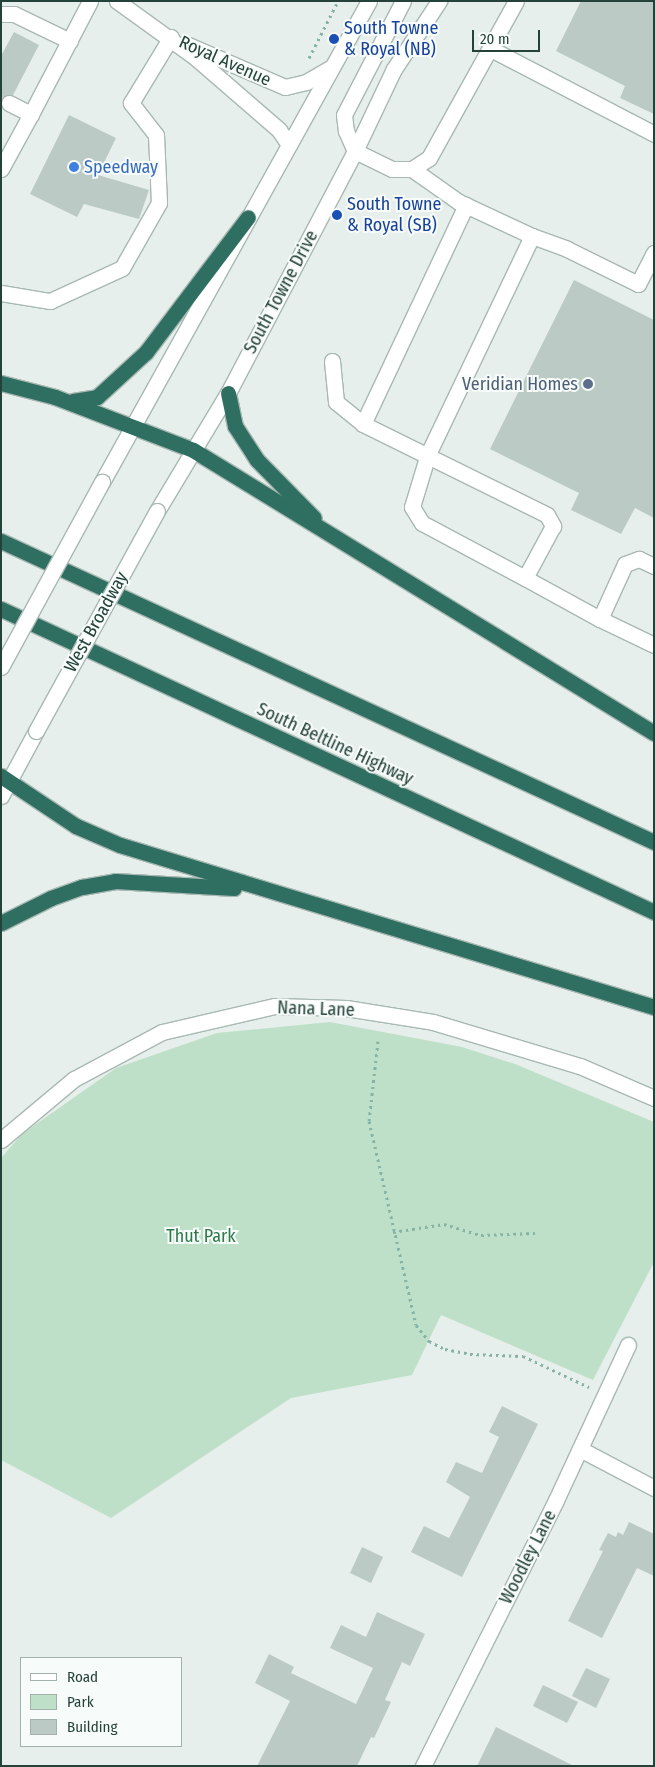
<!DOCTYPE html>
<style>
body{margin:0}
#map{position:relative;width:655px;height:1767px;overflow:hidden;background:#e6efeb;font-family:"Fira Sans Condensed",sans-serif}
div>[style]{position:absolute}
.green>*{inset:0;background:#bfe0c8}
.building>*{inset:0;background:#bbcac4}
.path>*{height:3px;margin-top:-1.5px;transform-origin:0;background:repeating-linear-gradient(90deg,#86b3a5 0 2.5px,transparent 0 6.5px)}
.roads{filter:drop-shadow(1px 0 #a8b8b2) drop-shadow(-1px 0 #a8b8b2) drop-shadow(0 1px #a8b8b2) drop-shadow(0 -1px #a8b8b2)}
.minor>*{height:15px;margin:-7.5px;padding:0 7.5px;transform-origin:7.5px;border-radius:7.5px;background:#fff}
.highway>*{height:15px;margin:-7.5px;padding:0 7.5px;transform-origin:7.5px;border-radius:7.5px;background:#2f6f62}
.bridges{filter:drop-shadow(1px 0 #a8b8b2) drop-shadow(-1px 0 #a8b8b2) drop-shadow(0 1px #a8b8b2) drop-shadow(0 -1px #a8b8b2)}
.minor-bridge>*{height:15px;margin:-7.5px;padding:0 7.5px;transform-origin:7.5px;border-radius:7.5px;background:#fff}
.dots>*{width:14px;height:14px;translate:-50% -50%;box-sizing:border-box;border:2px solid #f7fbf9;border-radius:50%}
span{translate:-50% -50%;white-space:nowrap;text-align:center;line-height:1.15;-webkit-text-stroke:4px #f7fbf9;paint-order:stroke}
.transit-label{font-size:18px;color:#164399}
.left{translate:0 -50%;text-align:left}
.street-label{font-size:18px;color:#24423a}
.shop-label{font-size:18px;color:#366cbe}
.service-label{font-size:18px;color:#4e5e75}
.right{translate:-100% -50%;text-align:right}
.park-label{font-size:18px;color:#2d7a4b}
.frame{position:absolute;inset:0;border:2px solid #24423a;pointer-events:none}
.legend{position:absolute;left:20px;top:1657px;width:162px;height:90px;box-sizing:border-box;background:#f7fbf9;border:1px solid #a3b1ad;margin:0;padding:6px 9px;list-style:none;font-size:15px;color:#24423a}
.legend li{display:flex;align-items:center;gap:10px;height:25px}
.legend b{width:25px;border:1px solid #a3b1ad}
.scale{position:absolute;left:472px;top:30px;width:68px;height:22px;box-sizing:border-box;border:2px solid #24423a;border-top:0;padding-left:6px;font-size:15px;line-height:18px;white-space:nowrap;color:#24423a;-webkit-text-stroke:4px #f7fbf9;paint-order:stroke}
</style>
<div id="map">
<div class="green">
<i style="clip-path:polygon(330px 1022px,462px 1047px,515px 1064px,654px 1122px,654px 1262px,593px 1380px,441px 1315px,412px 1375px,291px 1398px,111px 1518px,1px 1460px,1px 1158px,22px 1134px,116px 1068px,217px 1033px)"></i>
</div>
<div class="building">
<i style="clip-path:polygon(581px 1px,654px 1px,654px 114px,620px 98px,625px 86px,556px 51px)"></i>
<i style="clip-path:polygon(14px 32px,39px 45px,13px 95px,1px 98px,1px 56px)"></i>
<i style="clip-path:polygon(69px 115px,116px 138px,98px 175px,149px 190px,139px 219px,84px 204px,77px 217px,30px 194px)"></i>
<i style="clip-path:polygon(574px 280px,654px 320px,654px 518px,635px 508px,621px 534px,571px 510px,579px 493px,490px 449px)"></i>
<i style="clip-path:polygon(502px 1406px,538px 1424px,462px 1577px,411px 1552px,424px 1526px,449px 1538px,470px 1497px,446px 1482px,456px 1462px,482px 1473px,499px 1437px,489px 1432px)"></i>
<i style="clip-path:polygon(629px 1522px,654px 1534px,654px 1576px,637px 1568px,602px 1638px,568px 1621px,603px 1551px,599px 1550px,608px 1533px,616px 1537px,618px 1532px,623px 1535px)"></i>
<i style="clip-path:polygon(362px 1547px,383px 1557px,371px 1583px,350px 1573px)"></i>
<i style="clip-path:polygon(377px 1612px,425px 1634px,410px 1666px,402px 1662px,385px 1700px,391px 1702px,374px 1738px,371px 1737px,357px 1766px,257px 1766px,290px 1701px,255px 1683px,269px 1654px,294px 1667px,291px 1673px,356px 1704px,373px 1668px,330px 1648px,341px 1625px,366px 1637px)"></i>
<i style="clip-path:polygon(586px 1668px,610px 1679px,596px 1708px,572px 1696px)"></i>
<i style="clip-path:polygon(543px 1685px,578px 1702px,567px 1723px,533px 1706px)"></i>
<i style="clip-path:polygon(496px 1727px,574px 1766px,477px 1766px)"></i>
</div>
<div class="path">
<i style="left:309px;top:58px;width:64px;rotate:-63deg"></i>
<i style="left:378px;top:1041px;width:81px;rotate:96.4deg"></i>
<i style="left:369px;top:1121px;width:209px;rotate:77deg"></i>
<i style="left:416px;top:1325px;width:21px;rotate:51deg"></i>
<i style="left:429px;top:1341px;width:18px;rotate:27deg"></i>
<i style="left:445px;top:1349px;width:25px;rotate:11deg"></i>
<i style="left:470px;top:1354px;width:53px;rotate:2.2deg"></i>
<i style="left:523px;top:1356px;width:73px;rotate:25.2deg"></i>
<i style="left:393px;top:1232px;width:52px;rotate:-8.9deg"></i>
<i style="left:444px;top:1224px;width:39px;rotate:17deg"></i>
<i style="left:481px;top:1235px;width:54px;rotate:-2.1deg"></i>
</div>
<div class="roads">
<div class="minor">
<i style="left:117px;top:1px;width:97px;rotate:35.8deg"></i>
<i style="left:196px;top:58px;width:110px;rotate:40.9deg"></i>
<i style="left:279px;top:130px;width:18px;rotate:56deg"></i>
<i style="left:403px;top:1px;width:128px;rotate:117.4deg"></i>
<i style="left:344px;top:115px;width:16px;rotate:83deg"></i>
<i style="left:346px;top:131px;width:22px;rotate:66deg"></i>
<i style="left:355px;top:151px;width:41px;rotate:25.9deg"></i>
<i style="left:392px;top:169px;width:20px"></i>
<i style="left:412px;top:169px;width:20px;rotate:-33deg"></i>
<i style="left:429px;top:158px;width:179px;rotate:-61deg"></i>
<i style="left:1px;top:14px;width:13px"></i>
<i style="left:14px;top:14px;width:62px;rotate:25.7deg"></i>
<i style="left:188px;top:45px;width:106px;rotate:23.4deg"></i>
<i style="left:285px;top:87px;width:22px;rotate:-13deg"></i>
<i style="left:306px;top:82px;width:28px;rotate:-30deg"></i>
<i style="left:491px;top:49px;width:184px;rotate:27.5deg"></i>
<i style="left:9px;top:103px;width:25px;rotate:27deg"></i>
<i style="left:31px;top:114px;width:127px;rotate:-62.4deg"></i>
<i style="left:1px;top:169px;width:63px;rotate:-61.4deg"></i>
<i style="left:412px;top:169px;width:57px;rotate:35.1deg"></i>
<i style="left:459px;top:202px;width:81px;rotate:25deg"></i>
<i style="left:532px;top:236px;width:242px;rotate:115.5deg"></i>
<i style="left:428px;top:454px;width:55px;rotate:106.8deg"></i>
<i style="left:412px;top:507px;width:19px;rotate:58deg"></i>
<i style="left:422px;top:523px;width:117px;rotate:28.1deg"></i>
<i style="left:532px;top:236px;width:37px;rotate:20deg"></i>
<i style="left:567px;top:249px;width:79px;rotate:26.2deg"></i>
<i style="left:638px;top:284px;width:35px;rotate:-63deg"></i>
<i style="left:1px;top:293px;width:50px;rotate:9.3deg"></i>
<i style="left:50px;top:301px;width:79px;rotate:-24.6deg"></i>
<i style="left:122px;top:268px;width:75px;rotate:-60.4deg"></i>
<i style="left:159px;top:203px;width:68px;rotate:-92.5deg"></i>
<i style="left:156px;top:135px;width:41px;rotate:-128deg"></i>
<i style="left:131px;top:103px;width:77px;rotate:-58.8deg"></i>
<i style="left:332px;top:361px;width:41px;rotate:84.4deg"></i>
<i style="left:336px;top:402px;width:35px;rotate:39deg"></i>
<i style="left:363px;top:424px;width:205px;rotate:26.3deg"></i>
<i style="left:547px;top:515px;width:13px;rotate:61deg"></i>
<i style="left:553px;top:526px;width:59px;rotate:118.3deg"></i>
<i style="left:525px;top:578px;width:85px;rotate:28.7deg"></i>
<i style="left:600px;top:619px;width:60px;rotate:-65.6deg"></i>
<i style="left:625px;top:564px;width:15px;rotate:-20deg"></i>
<i style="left:639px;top:559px;width:17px;rotate:25deg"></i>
<i style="left:363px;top:424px;width:242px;rotate:-64.8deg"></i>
<i style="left:102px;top:482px;width:550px;rotate:-60.97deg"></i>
<i style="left:157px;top:511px;width:138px;rotate:-59deg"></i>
<i style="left:228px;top:393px;width:273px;rotate:-62.3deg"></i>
<i style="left:355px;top:151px;width:91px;rotate:-64.6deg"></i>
<i style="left:394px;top:69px;width:82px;rotate:-56.5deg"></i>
<i style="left:600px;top:619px;width:60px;rotate:25.7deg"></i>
<i style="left:1px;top:796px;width:74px;rotate:-61.7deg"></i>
<i style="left:1px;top:1140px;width:95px;rotate:-39.9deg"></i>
<i style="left:74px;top:1079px;width:100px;rotate:-28.1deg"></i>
<i style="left:162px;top:1032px;width:116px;rotate:-13deg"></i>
<i style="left:275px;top:1006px;width:71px;rotate:1.6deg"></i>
<i style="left:346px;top:1008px;width:88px;rotate:9.1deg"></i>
<i style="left:433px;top:1022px;width:153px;rotate:16.7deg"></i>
<i style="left:580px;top:1066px;width:81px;rotate:23.4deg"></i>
<i style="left:580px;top:1449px;width:84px;rotate:27.8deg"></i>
<i style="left:423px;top:1766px;width:297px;rotate:-63.4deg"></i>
<i style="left:556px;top:1500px;width:171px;rotate:-65.1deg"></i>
</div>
<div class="highway">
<i style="left:1px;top:383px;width:56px;rotate:14.5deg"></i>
<i style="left:55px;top:397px;width:148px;rotate:21deg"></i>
<i style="left:193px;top:450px;width:541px;rotate:31.55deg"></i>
<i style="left:228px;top:393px;width:34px;rotate:78deg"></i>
<i style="left:235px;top:426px;width:40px;rotate:57.1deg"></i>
<i style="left:257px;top:460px;width:81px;rotate:45.5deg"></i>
<i style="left:73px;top:401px;width:24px;rotate:-9deg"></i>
<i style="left:97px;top:397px;width:67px;rotate:-42.6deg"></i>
<i style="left:146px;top:352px;width:169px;rotate:-52.9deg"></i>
<i style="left:1px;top:541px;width:719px;rotate:24.75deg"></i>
<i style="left:1px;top:609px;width:720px;rotate:24.89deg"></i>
<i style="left:1px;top:776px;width:90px;rotate:33.7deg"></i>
<i style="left:76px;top:826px;width:48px;rotate:23.4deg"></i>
<i style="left:120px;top:845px;width:558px;rotate:16.88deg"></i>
<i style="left:1px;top:923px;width:56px;rotate:-26.6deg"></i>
<i style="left:51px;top:898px;width:33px;rotate:-20deg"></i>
<i style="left:82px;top:887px;width:34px;rotate:-10deg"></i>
<i style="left:115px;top:881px;width:119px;rotate:3.4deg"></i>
</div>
</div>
<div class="bridges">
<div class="minor-bridge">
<i style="left:1px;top:667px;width:211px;rotate:-61.4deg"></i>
<i style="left:36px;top:731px;width:251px;rotate:-61.2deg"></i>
</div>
</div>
<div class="dots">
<i style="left:334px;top:39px;background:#1a4fb4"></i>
<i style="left:74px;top:167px;background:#3f7fe0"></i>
<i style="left:337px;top:215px;background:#1a4fb4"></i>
<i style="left:588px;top:384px;background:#5c6f8a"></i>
</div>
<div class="transit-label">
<span class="left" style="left:344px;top:39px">South Towne<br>&amp; Royal (NB)</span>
<span class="left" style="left:347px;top:215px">South Towne<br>&amp; Royal (SB)</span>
</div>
<div class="street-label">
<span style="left:225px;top:61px;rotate:24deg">Royal Avenue</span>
<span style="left:281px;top:292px;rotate:-62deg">South Towne Drive</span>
<span style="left:96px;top:622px;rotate:-61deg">West Broadway</span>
<span style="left:335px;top:744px;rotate:25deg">South Beltline Highway</span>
<span style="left:316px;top:1009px;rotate:2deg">Nana Lane</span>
<span style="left:528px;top:1557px;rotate:-63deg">Woodley Lane</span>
</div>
<div class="shop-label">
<span class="left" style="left:84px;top:167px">Speedway</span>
</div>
<div class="service-label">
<span class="right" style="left:578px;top:384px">Veridian Homes</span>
</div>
<div class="park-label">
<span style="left:201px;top:1236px">Thut Park</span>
</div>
<div class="frame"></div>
<ul class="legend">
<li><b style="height:6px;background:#fff"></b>Road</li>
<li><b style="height:14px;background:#bfe0c8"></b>Park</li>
<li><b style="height:14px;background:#bbcac4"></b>Building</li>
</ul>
<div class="scale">20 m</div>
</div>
